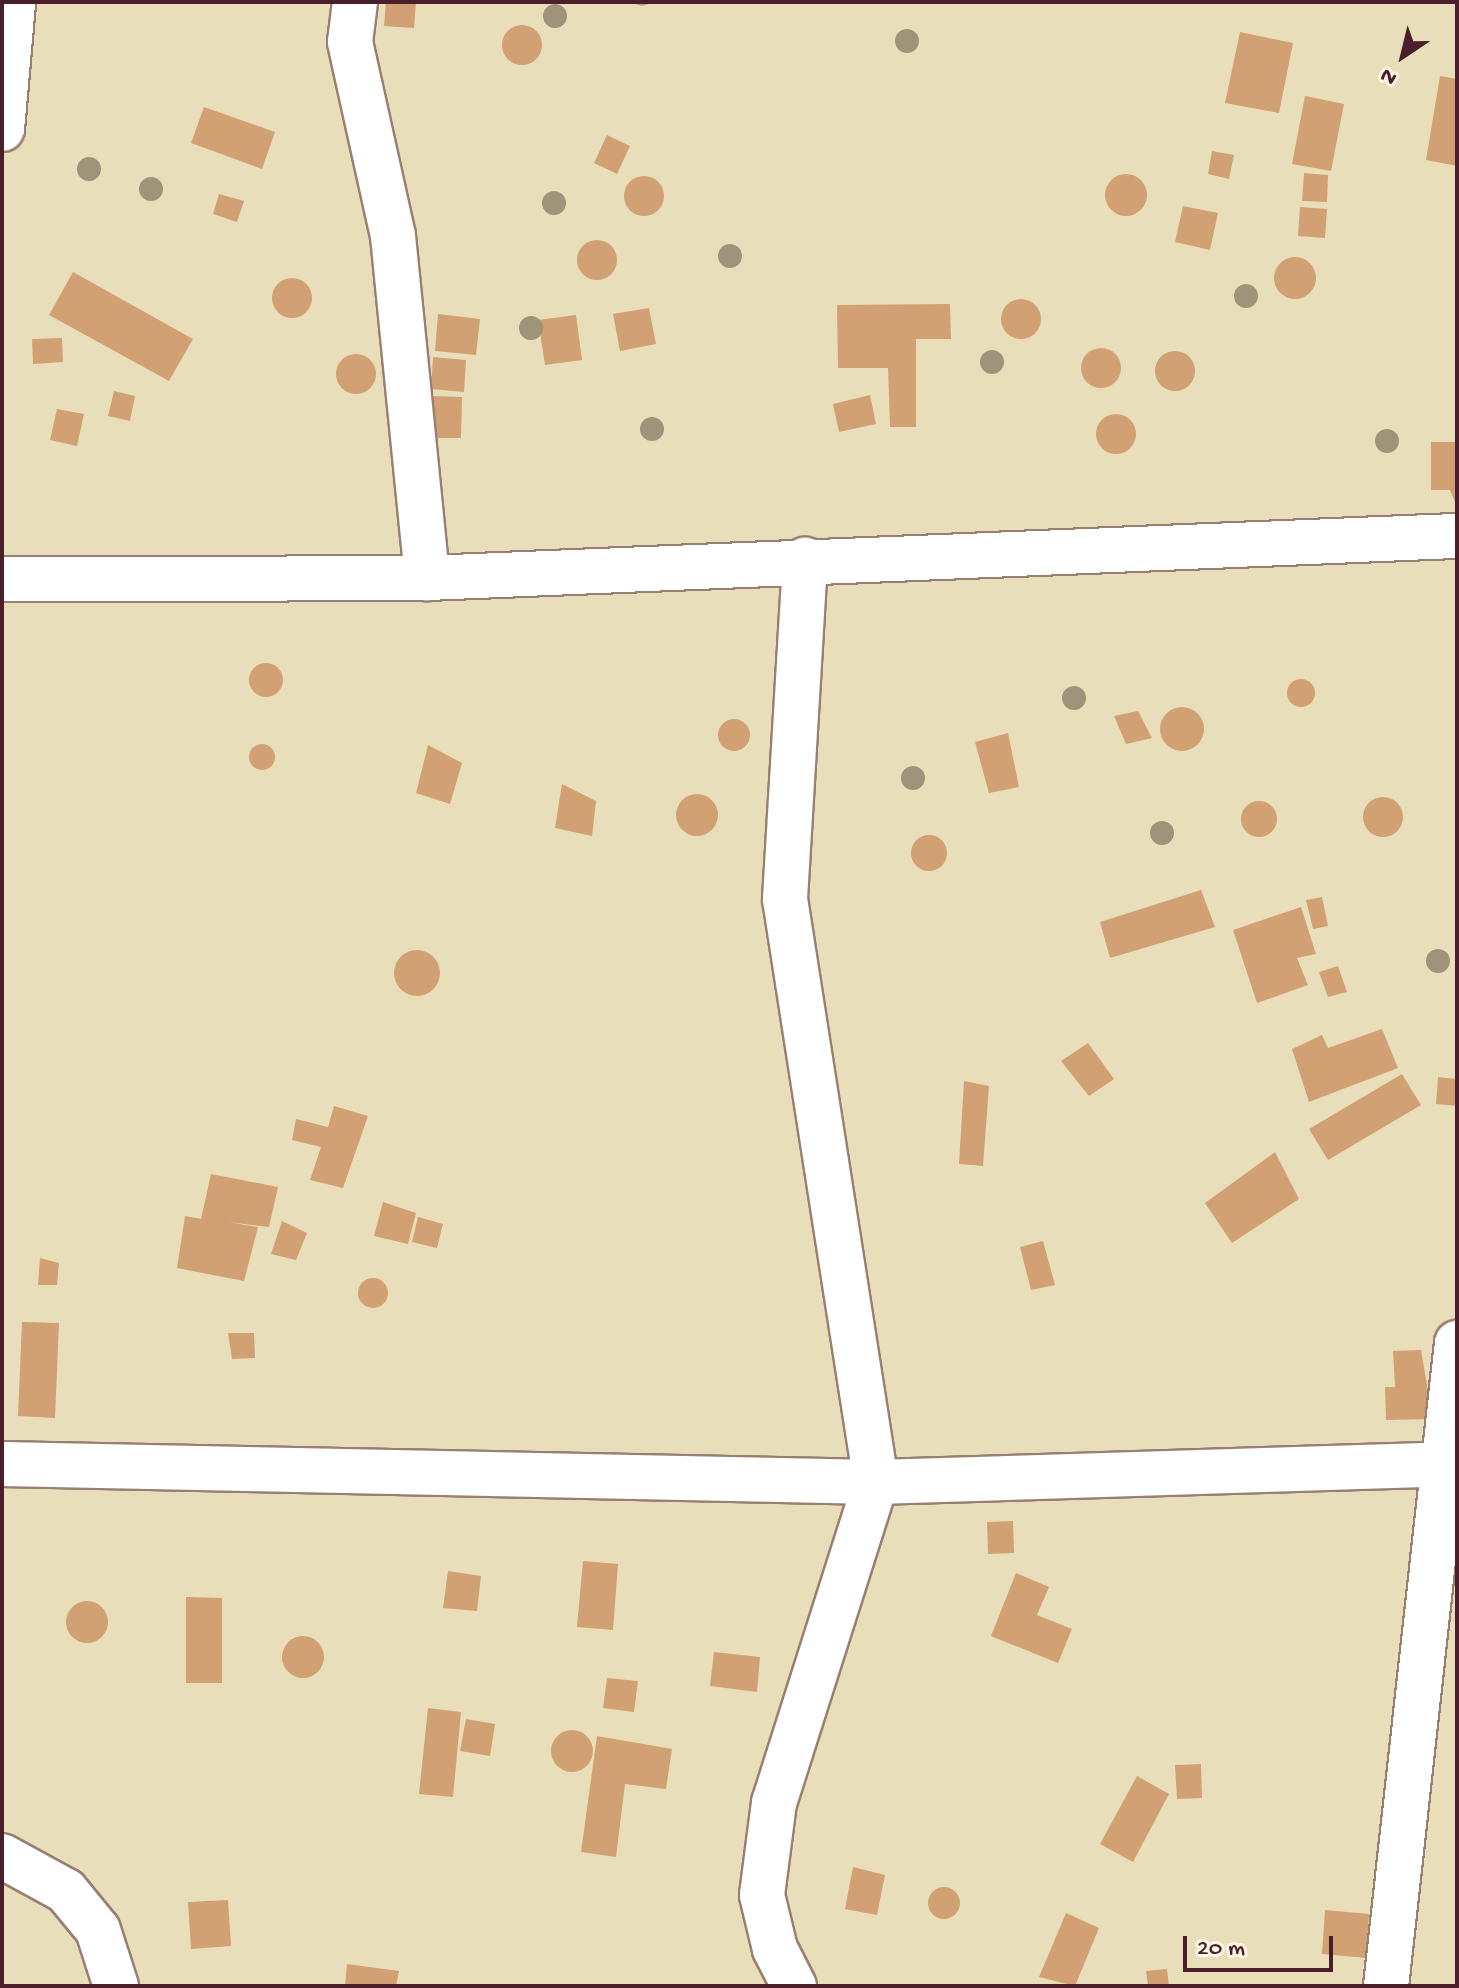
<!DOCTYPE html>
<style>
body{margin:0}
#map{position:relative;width:1459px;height:1988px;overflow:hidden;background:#e8dfba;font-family:"Gochi Hand",sans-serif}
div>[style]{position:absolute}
.building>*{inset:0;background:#d1a173}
.round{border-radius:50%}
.roads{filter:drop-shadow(2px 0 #997f72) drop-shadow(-2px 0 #997f72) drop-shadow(0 2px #997f72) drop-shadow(0 -2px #997f72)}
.minor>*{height:44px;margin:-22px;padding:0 22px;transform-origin:22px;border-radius:22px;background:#fff}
.trees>*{width:24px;height:24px;margin:-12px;border-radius:50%;background:#9f937a}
span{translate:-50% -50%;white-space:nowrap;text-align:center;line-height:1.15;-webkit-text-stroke:6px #fcf5e5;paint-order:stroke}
.frame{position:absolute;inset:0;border:4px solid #4a1f2b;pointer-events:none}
.north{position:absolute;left:1363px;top:16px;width:80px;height:80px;-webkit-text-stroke:6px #fcf5e5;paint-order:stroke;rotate:215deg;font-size:22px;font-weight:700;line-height:32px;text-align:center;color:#4a1f2b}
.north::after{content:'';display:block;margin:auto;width:28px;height:36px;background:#4a1f2b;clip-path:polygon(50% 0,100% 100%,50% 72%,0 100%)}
.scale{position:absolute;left:1183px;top:1936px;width:150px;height:36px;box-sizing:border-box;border:4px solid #4a1f2b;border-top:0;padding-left:10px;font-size:24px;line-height:28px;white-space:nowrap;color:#4a1f2b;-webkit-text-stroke:6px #fcf5e5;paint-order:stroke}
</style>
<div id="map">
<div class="building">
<i style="clip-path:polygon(386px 2px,416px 2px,414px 28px,384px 26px)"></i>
<i style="clip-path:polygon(628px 2px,655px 2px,642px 6px)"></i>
<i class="round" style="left:502px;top:25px;width:40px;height:40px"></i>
<i style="clip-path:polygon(1240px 32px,1293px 43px,1279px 113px,1225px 103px)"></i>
<i style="clip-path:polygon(1440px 76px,1457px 79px,1457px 166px,1426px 160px)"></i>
<i style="clip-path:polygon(1305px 96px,1344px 104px,1331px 171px,1292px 164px)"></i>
<i style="clip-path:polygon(204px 107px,275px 132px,262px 169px,191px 143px)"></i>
<i style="clip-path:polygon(607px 135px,630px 146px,617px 174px,594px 163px)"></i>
<i style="clip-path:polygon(1212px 151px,1234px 155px,1229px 179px,1208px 174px)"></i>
<i style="clip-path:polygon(1304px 173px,1328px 175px,1327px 202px,1302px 201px)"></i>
<i class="round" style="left:1105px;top:174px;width:42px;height:42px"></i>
<i class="round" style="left:624px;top:176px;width:40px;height:40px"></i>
<i style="clip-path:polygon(219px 194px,244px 201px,237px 222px,213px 214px)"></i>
<i style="clip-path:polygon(1183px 206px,1218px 213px,1210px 250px,1175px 242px)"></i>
<i style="clip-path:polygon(1300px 207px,1327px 209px,1325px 238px,1298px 236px)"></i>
<i class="round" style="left:577px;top:240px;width:40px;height:40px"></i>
<i class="round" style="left:1274px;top:257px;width:42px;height:42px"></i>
<i style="clip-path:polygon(73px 272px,193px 339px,169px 381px,49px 315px)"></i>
<i class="round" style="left:272px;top:278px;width:40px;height:40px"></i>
<i class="round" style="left:1001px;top:299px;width:40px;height:40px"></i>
<i style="clip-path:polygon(950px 304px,951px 339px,916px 339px,916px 427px,890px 427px,888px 368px,838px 368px,837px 305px)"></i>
<i style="clip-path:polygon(649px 308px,656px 344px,620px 351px,613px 314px)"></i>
<i style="clip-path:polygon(438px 314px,480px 319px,476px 355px,435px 351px)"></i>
<i style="clip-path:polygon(576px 315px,582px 360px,545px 365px,538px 320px)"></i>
<i style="clip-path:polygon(62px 338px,63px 362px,33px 364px,32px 339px)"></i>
<i class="round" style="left:1081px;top:348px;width:40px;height:40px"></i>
<i class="round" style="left:1155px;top:351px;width:40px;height:40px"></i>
<i class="round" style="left:336px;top:354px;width:40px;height:40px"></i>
<i style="clip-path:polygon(433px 357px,466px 360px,464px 392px,431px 389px)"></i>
<i style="clip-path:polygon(114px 391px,135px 396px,130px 421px,108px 416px)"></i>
<i style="clip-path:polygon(870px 395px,876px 424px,839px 432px,833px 404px)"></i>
<i style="clip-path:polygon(432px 396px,462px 397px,461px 438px,431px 438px)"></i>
<i style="clip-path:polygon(57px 409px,84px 414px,77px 446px,50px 440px)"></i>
<i class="round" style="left:1096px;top:414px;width:40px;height:40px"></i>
<i style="clip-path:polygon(1431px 442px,1457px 442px,1457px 507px,1450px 490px,1431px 490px)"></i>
<i class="round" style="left:249px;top:663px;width:34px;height:34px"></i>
<i class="round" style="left:1287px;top:679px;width:28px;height:28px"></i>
<i class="round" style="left:1160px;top:707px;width:44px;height:44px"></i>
<i style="clip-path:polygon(1138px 711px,1152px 738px,1126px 744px,1114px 716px)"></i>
<i class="round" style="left:718px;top:719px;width:32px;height:32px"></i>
<i style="clip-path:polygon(1008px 733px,1019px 787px,989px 793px,975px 742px)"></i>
<i class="round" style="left:249px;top:744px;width:26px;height:26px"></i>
<i style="clip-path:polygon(428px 745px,462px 763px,450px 804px,416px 793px)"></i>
<i style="clip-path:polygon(562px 784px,596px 801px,592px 836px,555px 828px)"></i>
<i class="round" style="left:676px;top:794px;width:42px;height:42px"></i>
<i class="round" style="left:1363px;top:797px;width:40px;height:40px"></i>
<i class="round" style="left:1241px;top:801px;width:36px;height:36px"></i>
<i class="round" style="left:911px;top:835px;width:36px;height:36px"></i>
<i style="clip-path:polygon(1201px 890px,1215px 927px,1110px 958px,1100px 922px)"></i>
<i style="clip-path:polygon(1322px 897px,1328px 926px,1313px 929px,1306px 900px)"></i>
<i style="clip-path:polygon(1301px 907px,1316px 954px,1297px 958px,1308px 985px,1257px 1003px,1233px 930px)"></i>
<i class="round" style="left:394px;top:950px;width:46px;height:46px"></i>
<i style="clip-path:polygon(1338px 966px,1347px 992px,1328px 997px,1319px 972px)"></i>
<i style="clip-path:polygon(1382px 1029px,1398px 1068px,1309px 1102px,1292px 1049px,1322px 1035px,1328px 1048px)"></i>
<i style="clip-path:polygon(1088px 1043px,1114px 1079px,1089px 1096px,1061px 1061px)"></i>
<i style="clip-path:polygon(1402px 1074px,1421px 1105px,1328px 1160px,1309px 1129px)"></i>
<i style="clip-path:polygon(1438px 1077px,1457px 1079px,1457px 1106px,1436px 1104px)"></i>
<i style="clip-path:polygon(964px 1081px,989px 1086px,983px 1166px,959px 1164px)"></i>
<i style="clip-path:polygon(334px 1106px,368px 1116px,343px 1188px,310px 1180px,321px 1147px,292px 1140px,296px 1119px,328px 1127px)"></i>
<i style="clip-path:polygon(1275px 1152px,1299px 1199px,1232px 1243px,1205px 1203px)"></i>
<i style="clip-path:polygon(211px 1174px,278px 1187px,269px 1227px,228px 1222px,258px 1227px,244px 1281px,177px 1268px,185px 1216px,201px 1219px)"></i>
<i style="clip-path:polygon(383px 1202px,416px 1213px,408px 1244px,374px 1236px)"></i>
<i style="clip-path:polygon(418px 1217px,443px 1224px,437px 1248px,412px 1242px)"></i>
<i style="clip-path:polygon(282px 1221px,307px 1233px,296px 1260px,271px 1254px)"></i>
<i style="clip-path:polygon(1043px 1241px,1055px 1285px,1031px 1290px,1020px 1247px)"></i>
<i style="clip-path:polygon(40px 1258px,59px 1263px,57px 1285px,38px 1285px)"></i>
<i class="round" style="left:358px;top:1278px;width:30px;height:30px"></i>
<i style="clip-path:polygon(22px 1322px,59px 1323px,55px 1418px,18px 1416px)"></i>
<i style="clip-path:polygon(228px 1333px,254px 1333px,255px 1358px,232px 1359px)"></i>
<i style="clip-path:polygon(1421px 1350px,1433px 1419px,1386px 1420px,1385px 1387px,1395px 1387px,1393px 1351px)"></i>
<i style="clip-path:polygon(1013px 1521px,1014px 1553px,988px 1554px,987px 1522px)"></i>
<i style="clip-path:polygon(583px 1561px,618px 1564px,613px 1630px,577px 1627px)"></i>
<i style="clip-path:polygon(448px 1571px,481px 1576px,477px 1611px,443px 1608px)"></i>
<i style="clip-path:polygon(1016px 1573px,1049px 1587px,1037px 1615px,1072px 1629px,1058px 1663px,991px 1636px)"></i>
<i style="clip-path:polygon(186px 1597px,222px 1598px,222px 1683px,186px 1683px)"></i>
<i class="round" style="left:66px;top:1601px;width:42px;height:42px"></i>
<i class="round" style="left:282px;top:1636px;width:42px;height:42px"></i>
<i style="clip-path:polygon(714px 1652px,760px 1657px,757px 1692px,710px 1686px)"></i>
<i style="clip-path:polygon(607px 1678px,638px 1681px,634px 1712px,603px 1708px)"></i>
<i style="clip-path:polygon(428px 1708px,461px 1712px,453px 1797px,419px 1794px)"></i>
<i style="clip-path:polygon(466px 1719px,495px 1724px,490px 1756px,460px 1751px)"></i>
<i class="round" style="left:551px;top:1730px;width:42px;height:42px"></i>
<i style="clip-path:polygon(597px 1736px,672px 1749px,666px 1789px,625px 1784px,616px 1857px,581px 1852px)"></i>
<i style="clip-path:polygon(1201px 1764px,1202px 1798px,1177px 1799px,1175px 1765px)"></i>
<i style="clip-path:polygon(1137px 1776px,1169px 1794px,1133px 1862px,1100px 1844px)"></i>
<i style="clip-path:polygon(853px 1867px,885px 1875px,877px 1915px,845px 1909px)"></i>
<i class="round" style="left:928px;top:1887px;width:32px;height:32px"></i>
<i style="clip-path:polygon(228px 1900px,231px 1946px,191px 1949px,188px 1902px)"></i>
<i style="clip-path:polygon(1325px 1910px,1369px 1914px,1366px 1958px,1322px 1954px)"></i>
<i style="clip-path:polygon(1066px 1913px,1099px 1928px,1075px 1986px,1039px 1977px)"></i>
<i style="clip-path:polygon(347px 1964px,399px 1971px,396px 1986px,345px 1986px)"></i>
<i style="clip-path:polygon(1167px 1969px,1169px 1986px,1148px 1986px,1146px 1971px)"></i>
</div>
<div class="roads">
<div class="minor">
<i style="left:355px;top:2px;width:40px;rotate:97.1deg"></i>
<i style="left:350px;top:42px;width:199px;rotate:77.5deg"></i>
<i style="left:393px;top:236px;width:344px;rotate:84.3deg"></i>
<i style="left:2px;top:129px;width:127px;rotate:-85deg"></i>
<i style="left:2px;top:579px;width:425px;rotate:-0.1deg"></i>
<i style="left:427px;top:578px;width:1031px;rotate:-2.34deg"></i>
<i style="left:2px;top:1464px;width:874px;rotate:1.18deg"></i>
<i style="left:876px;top:1482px;width:581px;rotate:-1.77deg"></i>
<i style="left:2px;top:1856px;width:73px;rotate:28.7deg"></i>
<i style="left:66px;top:1891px;width:50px;rotate:50.6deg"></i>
<i style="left:98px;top:1930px;width:59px;rotate:72.2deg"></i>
<i style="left:794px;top:1986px;width:42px;rotate:-117.2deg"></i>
<i style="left:775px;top:1949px;width:56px;rotate:-103.5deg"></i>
<i style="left:762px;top:1895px;width:93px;rotate:-82.6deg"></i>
<i style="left:774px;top:1803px;width:337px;rotate:-72.4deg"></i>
<i style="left:876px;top:1482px;width:590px;rotate:-98.87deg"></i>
<i style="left:785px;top:899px;width:340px;rotate:-86.6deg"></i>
<i style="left:1386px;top:1986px;width:647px;rotate:-83.7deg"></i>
</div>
</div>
<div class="trees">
<i style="left:555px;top:16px"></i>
<i style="left:907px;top:41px"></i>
<i style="left:89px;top:169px"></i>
<i style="left:151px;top:189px"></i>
<i style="left:554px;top:203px"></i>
<i style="left:730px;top:256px"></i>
<i style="left:1246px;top:296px"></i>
<i style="left:531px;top:328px"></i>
<i style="left:992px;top:362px"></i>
<i style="left:652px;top:429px"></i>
<i style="left:1387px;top:441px"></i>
<i style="left:1074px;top:698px"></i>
<i style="left:913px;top:778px"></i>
<i style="left:1162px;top:833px"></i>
<i style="left:1438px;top:961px"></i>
</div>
<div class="frame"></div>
<div class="north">N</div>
<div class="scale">20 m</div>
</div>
